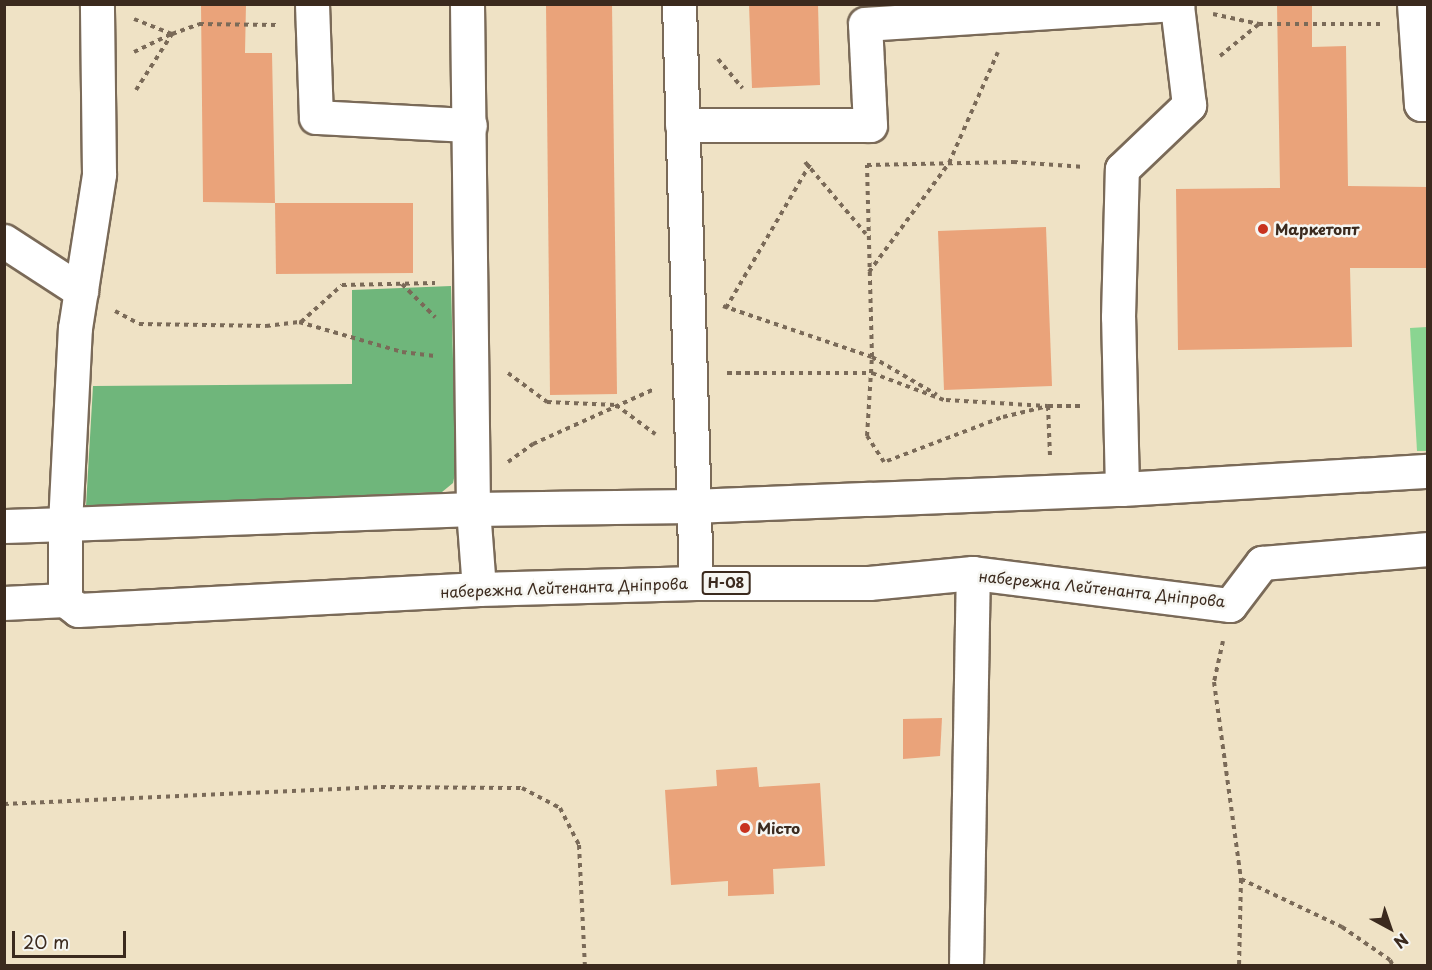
<!DOCTYPE html>
<meta charset="utf-8">
<style>
body{margin:0}
#map{position:relative;width:1432px;height:970px;overflow:hidden;background:#efe2c5;font-family:"Playpen Sans",sans-serif}
div>[style]{position:absolute}
.green>*{inset:0;background:#8ad591}
.forest>*{inset:0;background:#6fb67b}
.building>*{inset:0;background:#eaa37a}
.path>*{height:4px;margin-top:-2px;transform-origin:0;background:repeating-linear-gradient(90deg,#7a6a58 0 4.5px,transparent 0 9px)}
.roads{filter:drop-shadow(2px 0 #7a6a58) drop-shadow(-2px 0 #7a6a58) drop-shadow(0 2px #7a6a58) drop-shadow(0 -2px #7a6a58)}
.minor>*{height:33px;margin:-16.5px;padding:0 16.5px;transform-origin:16.5px;border-radius:16.5px;background:#fff}
.major>*{height:33px;margin:-16.5px;padding:0 16.5px;transform-origin:16.5px;border-radius:16.5px;background:#fff}
.dots>*{width:16px;height:16px;translate:-50% -50%;box-sizing:border-box;border:3px solid #f6f6f2;border-radius:50%}
span{translate:-50% -50%;white-space:nowrap;text-align:center;line-height:1.15;-webkit-text-stroke:5px #f6f6f2;paint-order:stroke}
.shield-label span{padding:2px 4px;background:#f6f6f2;border:2px solid;border-radius:4px;-webkit-text-stroke-width:0}
.shield-label{font-size:14px;color:#3b2a1e;font-weight:700}
.poi-label{font-size:15px;color:#3b2a1e;font-weight:700}
.left{translate:0 -50%;text-align:left}
.street-label{font-size:15px;color:#3b2a1e}
.frame{position:absolute;inset:0;border:6px solid #3b2a1e;pointer-events:none}
.north{position:absolute;left:1360px;top:898px;width:60px;height:60px;-webkit-text-stroke:4px #f6f6f2;paint-order:stroke;rotate:140deg;font-size:16px;font-weight:700;line-height:24px;text-align:center;color:#3b2a1e}
.north::after{content:'';display:block;margin:auto;width:21px;height:27px;background:#3b2a1e;clip-path:polygon(50% 0,100% 100%,50% 72%,0 100%)}
.scale{position:absolute;left:12px;top:931px;width:114px;height:27px;box-sizing:border-box;border:3px solid #3b2a1e;border-top:0;padding-left:8px;font-size:18px;line-height:21px;white-space:nowrap;color:#3b2a1e;-webkit-text-stroke:4px #f6f6f2;paint-order:stroke}
</style>
<div id="map">
<div class="green">
<i style="clip-path:polygon(1427px 327px,1427px 451px,1417px 451px,1410px 328px)"></i>
</div>
<div class="forest">
<i style="clip-path:polygon(451px 286px,456px 469px,453px 483px,442px 492px,86px 506px,93px 386px,352px 384px,352px 290px)"></i>
</div>
<div class="building">
<i style="clip-path:polygon(201px 4px,246px 4px,245px 53px,272px 53px,275px 203px,203px 202px)"></i>
<i style="clip-path:polygon(546px 4px,612px 4px,617px 394px,550px 395px)"></i>
<i style="clip-path:polygon(749px 4px,818px 4px,820px 85px,752px 88px)"></i>
<i style="clip-path:polygon(1277px 4px,1312px 4px,1312px 47px,1346px 46px,1348px 186px,1428px 187px,1428px 268px,1350px 268px,1352px 347px,1178px 350px,1176px 189px,1280px 188px)"></i>
<i style="clip-path:polygon(275px 203px,413px 203px,413px 273px,276px 274px)"></i>
<i style="clip-path:polygon(1046px 227px,1052px 386px,944px 390px,938px 231px)"></i>
<i style="clip-path:polygon(942px 718px,940px 756px,903px 759px,903px 719px)"></i>
<i style="clip-path:polygon(757px 767px,759px 787px,820px 783px,825px 866px,773px 869px,774px 894px,728px 896px,728px 881px,671px 885px,665px 790px,717px 786px,716px 770px)"></i>
</div>
<div class="path">
<i style="left:1213px;top:14px;width:47px;rotate:12.3deg"></i>
<i style="left:134px;top:19px;width:41px;rotate:21.5deg"></i>
<i style="left:134px;top:52px;width:41px;rotate:-25.9deg"></i>
<i style="left:1220px;top:56px;width:50px;rotate:-39.4deg"></i>
<i style="left:1259px;top:24px;width:122px"></i>
<i style="left:718px;top:59px;width:38px;rotate:50deg"></i>
<i style="left:136px;top:90px;width:67px;rotate:-57.3deg"></i>
<i style="left:172px;top:34px;width:29px;rotate:-20deg"></i>
<i style="left:199px;top:24px;width:79px;rotate:0.7deg"></i>
<i style="left:805px;top:162px;width:94px;rotate:49.7deg"></i>
<i style="left:869px;top:272px;width:135px;rotate:-53.7deg"></i>
<i style="left:949px;top:163px;width:121px;rotate:-66.2deg"></i>
<i style="left:402px;top:284px;width:47px;rotate:45deg"></i>
<i style="left:723px;top:306px;width:157px;rotate:18.9deg"></i>
<i style="left:872px;top:357px;width:75px;rotate:30.3deg"></i>
<i style="left:726px;top:308px;width:167px;rotate:-59.7deg"></i>
<i style="left:115px;top:311px;width:27px;rotate:28deg"></i>
<i style="left:139px;top:324px;width:127px;rotate:0.9deg"></i>
<i style="left:266px;top:326px;width:33px;rotate:-7deg"></i>
<i style="left:299px;top:322px;width:107px;rotate:16.2deg"></i>
<i style="left:402px;top:352px;width:33px;rotate:7deg"></i>
<i style="left:301px;top:322px;width:55px;rotate:-42.1deg"></i>
<i style="left:342px;top:285px;width:93px;rotate:-1.2deg"></i>
<i style="left:508px;top:373px;width:49px;rotate:36.6deg"></i>
<i style="left:547px;top:402px;width:69px;rotate:2.5deg"></i>
<i style="left:616px;top:405px;width:49px;rotate:36.6deg"></i>
<i style="left:727px;top:373px;width:145px"></i>
<i style="left:872px;top:373px;width:80px;rotate:20.5deg"></i>
<i style="left:946px;top:400px;width:102px;rotate:3.4deg"></i>
<i style="left:1048px;top:406px;width:49px;rotate:87.7deg"></i>
<i style="left:887px;top:461px;width:124px;rotate:-20.8deg"></i>
<i style="left:1003px;top:417px;width:46px;rotate:-13.7deg"></i>
<i style="left:1048px;top:406px;width:35px"></i>
<i style="left:508px;top:462px;width:31px;rotate:-36deg"></i>
<i style="left:533px;top:444px;width:133px;rotate:-24.4deg"></i>
<i style="left:884px;top:462px;width:31px;rotate:-123deg"></i>
<i style="left:867px;top:436px;width:79px;rotate:-86.4deg"></i>
<i style="left:872px;top:357px;width:192px;rotate:-91.5deg"></i>
<i style="left:867px;top:165px;width:146px;rotate:-1.2deg"></i>
<i style="left:1013px;top:162px;width:72px;rotate:4deg"></i>
<i style="left:1223px;top:641px;width:42px;rotate:102.4deg"></i>
<i style="left:1214px;top:682px;width:199px;rotate:82.2deg"></i>
<i style="left:1241px;top:879px;width:87px;rotate:91.3deg"></i>
<i style="left:4px;top:804px;width:377px;rotate:-2.6deg"></i>
<i style="left:381px;top:787px;width:141px;rotate:0.4deg"></i>
<i style="left:522px;top:788px;width:43px;rotate:27.8deg"></i>
<i style="left:560px;top:808px;width:42px;rotate:62.8deg"></i>
<i style="left:579px;top:845px;width:121px;rotate:87.2deg"></i>
<i style="left:1241px;top:879px;width:112px;rotate:25.4deg"></i>
<i style="left:1342px;top:927px;width:58px;rotate:34.5deg"></i>
<i style="left:1390px;top:960px;width:7px;rotate:63deg"></i>
</div>
<div class="roads">
<div class="minor">
<i style="left:312px;top:4px;width:113px;rotate:88deg"></i>
<i style="left:316px;top:117px;width:154px;rotate:3deg"></i>
<i style="left:467px;top:4px;width:505px;rotate:89.32deg"></i>
<i style="left:473px;top:509px;width:80px;rotate:85.7deg"></i>
<i style="left:679px;top:4px;width:579px;rotate:88.32deg"></i>
<i style="left:1414px;top:4px;width:100px;rotate:86deg"></i>
<i style="left:1421px;top:104px;width:7px"></i>
<i style="left:682px;top:125px;width:188px"></i>
<i style="left:870px;top:125px;width:101px;rotate:-92.8deg"></i>
<i style="left:865px;top:24px;width:313px;rotate:-3.7deg"></i>
<i style="left:4px;top:241px;width:92px;rotate:33deg"></i>
<i style="left:1122px;top:489px;width:172px;rotate:-91.3deg"></i>
<i style="left:1118px;top:317px;width:148px;rotate:-88.5deg"></i>
<i style="left:1122px;top:169px;width:93px;rotate:-43.7deg"></i>
<i style="left:1189px;top:105px;width:100px;rotate:-96.9deg"></i>
<i style="left:4px;top:526px;width:61px;rotate:-1.9deg"></i>
<i style="left:65px;top:524px;width:196px;rotate:-87.1deg"></i>
<i style="left:75px;top:328px;width:156px;rotate:-81.1deg"></i>
<i style="left:99px;top:174px;width:170px;rotate:-90.7deg"></i>
<i style="left:65px;top:600px;width:76px;rotate:-90deg"></i>
<i style="left:65px;top:524px;width:408px;rotate:-2.1deg"></i>
<i style="left:473px;top:509px;width:219px;rotate:-0.8deg"></i>
<i style="left:692px;top:506px;width:178px;rotate:-2.3deg"></i>
<i style="left:870px;top:499px;width:252px;rotate:-2.3deg"></i>
<i style="left:1122px;top:489px;width:307px;rotate:-3.4deg"></i>
<i style="left:966px;top:966px;width:393px;rotate:-89deg"></i>
</div>
<div class="major">
<i style="left:4px;top:603px;width:61px;rotate:-2.8deg"></i>
<i style="left:65px;top:600px;width:16px;rotate:38deg"></i>
<i style="left:78px;top:610px;width:402px;rotate:-3deg"></i>
<i style="left:479px;top:589px;width:217px;rotate:-1.6deg"></i>
<i style="left:696px;top:583px;width:173px"></i>
<i style="left:869px;top:583px;width:104px;rotate:-5.5deg"></i>
<i style="left:973px;top:573px;width:259px;rotate:7.1deg"></i>
<i style="left:1230px;top:605px;width:53px;rotate:-52.7deg"></i>
<i style="left:1262px;top:563px;width:167px;rotate:-4.8deg"></i>
</div>
</div>
<div class="dots">
<i style="left:1263px;top:229px;background:#c8321e"></i>
<i style="left:745px;top:828px;background:#c8321e"></i>
</div>
<div class="shield-label">
<span style="left:726px;top:583px">Н-08</span>
</div>
<div class="poi-label">
<span class="left" style="left:1275px;top:229px">Маркетопт</span>
<span class="left" style="left:757px;top:828px">Місто</span>
</div>
<div class="street-label">
<span style="left:564px;top:587px;rotate:-2deg">набережна Лейтенанта Дніпрова</span>
<span style="left:1102px;top:588px;rotate:6deg">набережна Лейтенанта Дніпрова</span>
</div>
<div class="frame"></div>
<div class="north">N</div>
<div class="scale">20 m</div>
</div>
